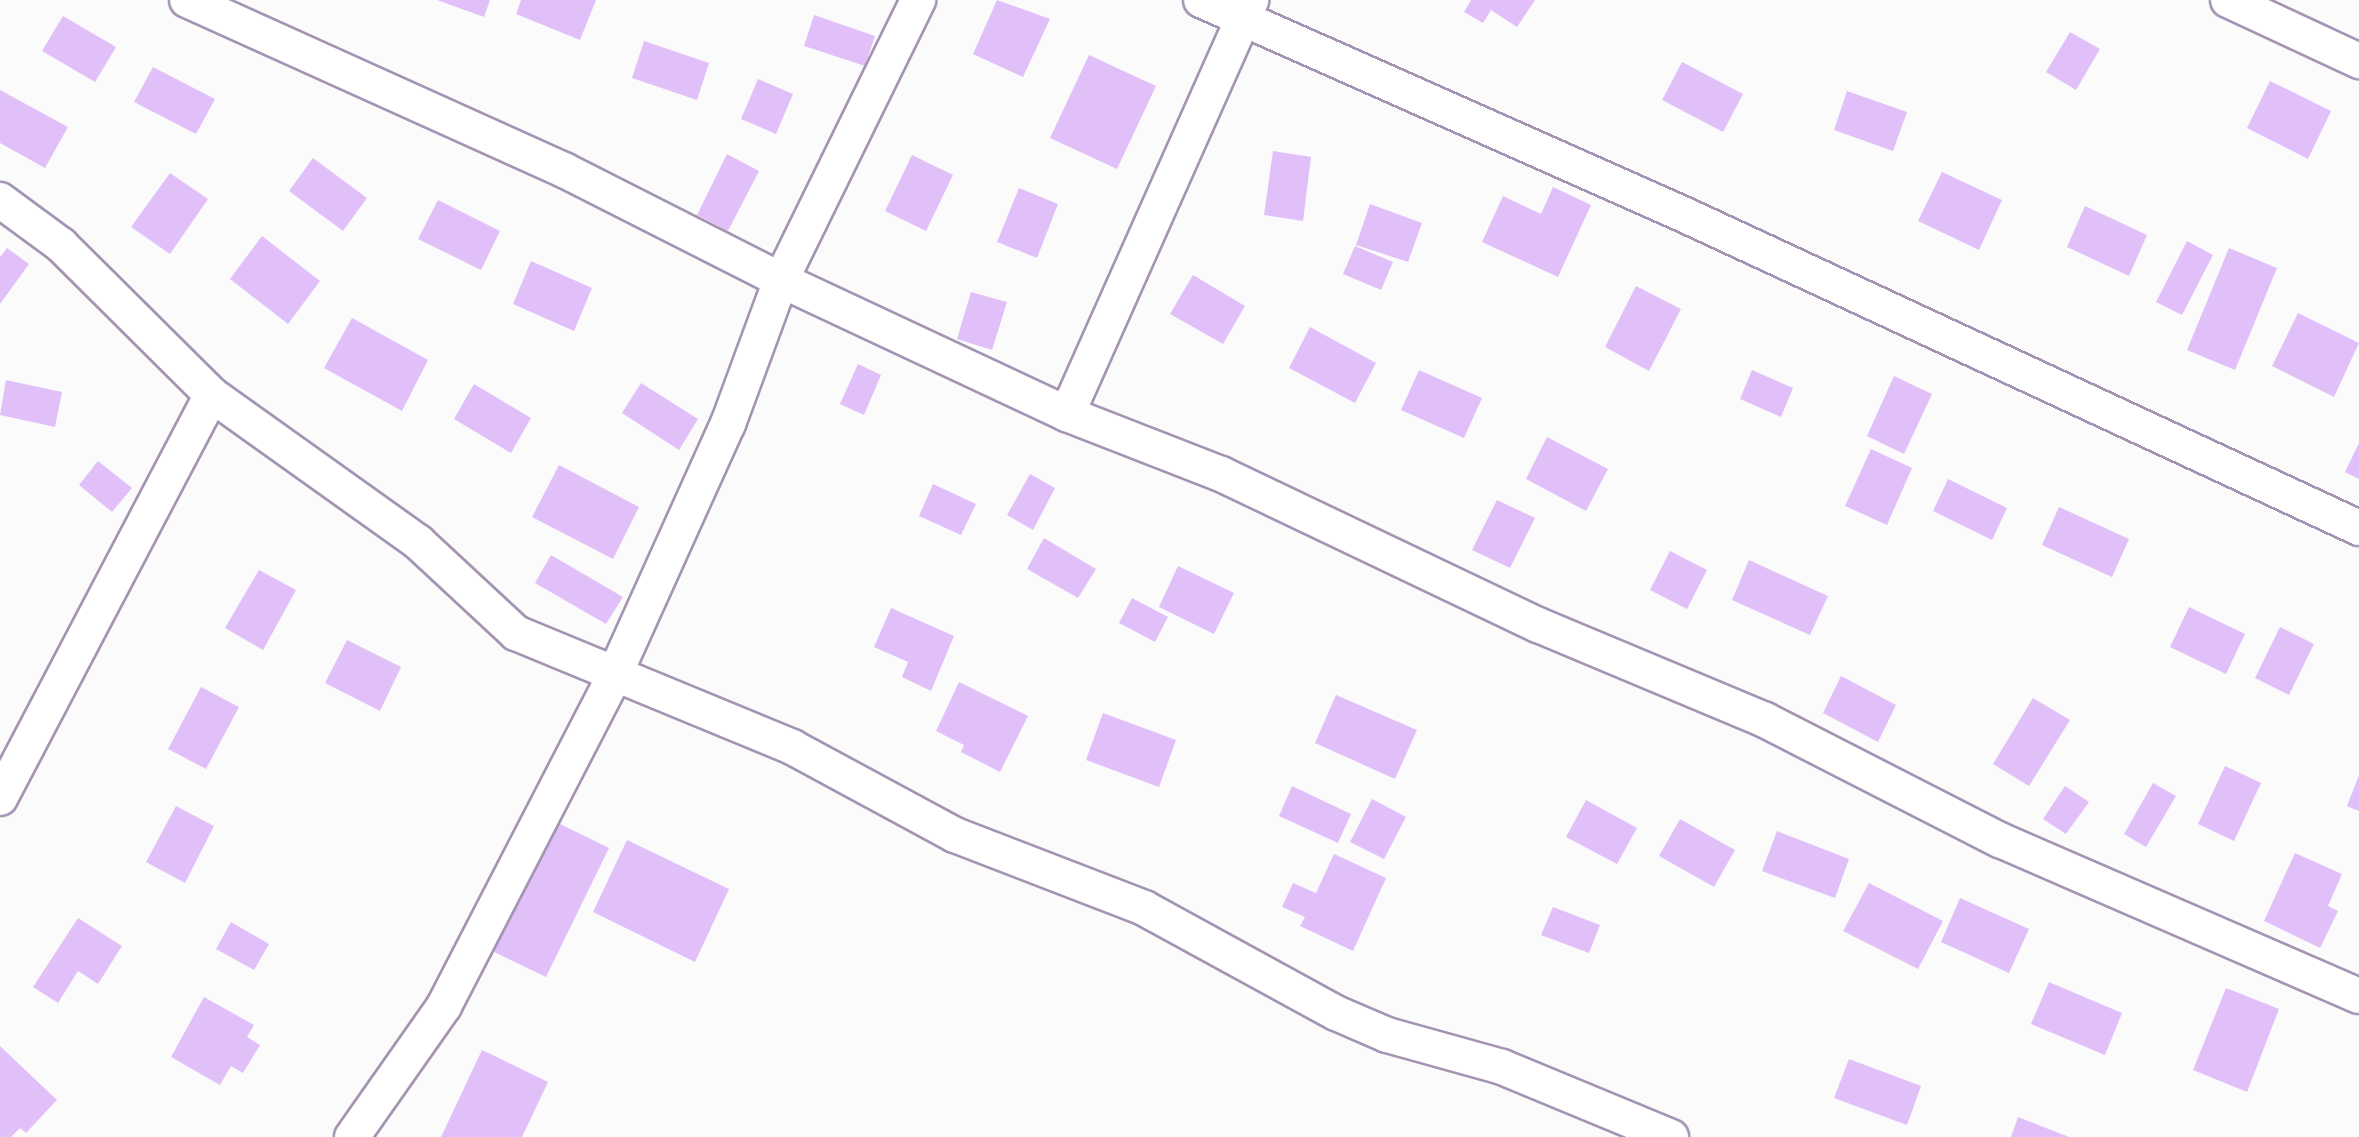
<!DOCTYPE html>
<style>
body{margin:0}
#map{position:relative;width:2359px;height:1137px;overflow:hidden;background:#fbfbfb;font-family:"Varela Round",sans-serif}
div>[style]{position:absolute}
.building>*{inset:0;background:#e1c0fa}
.roads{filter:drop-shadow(2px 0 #a494b1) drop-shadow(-2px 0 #a494b1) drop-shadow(0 2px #a494b1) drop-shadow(0 -2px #a494b1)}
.street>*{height:34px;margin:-17px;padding:0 17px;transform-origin:17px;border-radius:17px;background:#fff}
span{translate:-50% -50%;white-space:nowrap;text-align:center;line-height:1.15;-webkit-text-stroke:8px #fff;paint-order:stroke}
</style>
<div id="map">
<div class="building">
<i style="clip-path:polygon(437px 0,490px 0,484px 17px)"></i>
<i style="clip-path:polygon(521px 0,596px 0,580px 40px,516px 14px)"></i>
<i style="clip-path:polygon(997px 0,1050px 19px,1023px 77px,973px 54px)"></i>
<i style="clip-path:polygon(1471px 0,1535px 0,1517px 27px,1491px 10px,1483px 23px,1464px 12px)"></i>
<i style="clip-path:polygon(814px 15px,875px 36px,865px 66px,804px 46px)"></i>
<i style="clip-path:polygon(63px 16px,116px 47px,95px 82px,42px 51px)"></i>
<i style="clip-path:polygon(2070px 32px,2100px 49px,2076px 90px,2046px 72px)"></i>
<i style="clip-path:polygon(644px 41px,709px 63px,697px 100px,632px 78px)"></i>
<i style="clip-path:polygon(1089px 55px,1156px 86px,1117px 169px,1050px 138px)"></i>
<i style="clip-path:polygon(1682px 62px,1743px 94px,1723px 132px,1662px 100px)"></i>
<i style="clip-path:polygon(153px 67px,215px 99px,196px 134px,134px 102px)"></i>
<i style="clip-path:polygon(758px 79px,793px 94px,776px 134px,741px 119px)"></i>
<i style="clip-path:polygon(2270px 81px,2331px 111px,2308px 159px,2247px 128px)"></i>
<i style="clip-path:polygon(0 90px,68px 127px,45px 168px,0 143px)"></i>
<i style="clip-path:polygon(1847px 91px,1907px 112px,1893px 151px,1834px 130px)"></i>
<i style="clip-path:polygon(1273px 151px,1311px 157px,1303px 221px,1264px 215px)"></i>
<i style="clip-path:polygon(727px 154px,759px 171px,728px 231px,697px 215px)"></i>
<i style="clip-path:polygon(912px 155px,953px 175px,926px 231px,885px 211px)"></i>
<i style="clip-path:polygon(313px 158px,367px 198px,343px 231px,289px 191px)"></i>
<i style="clip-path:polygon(1942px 172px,2002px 200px,1979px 250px,1918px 221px)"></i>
<i style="clip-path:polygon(170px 173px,208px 199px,170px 254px,131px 227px)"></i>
<i style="clip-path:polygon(1553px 187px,1591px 205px,1558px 277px,1482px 242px,1503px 196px,1541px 214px)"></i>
<i style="clip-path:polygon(1019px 188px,1058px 204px,1037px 258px,997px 242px)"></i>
<i style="clip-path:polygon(438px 200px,500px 231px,481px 270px,418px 239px)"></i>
<i style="clip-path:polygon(1370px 204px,1422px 223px,1408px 262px,1356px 245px)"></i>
<i style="clip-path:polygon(2085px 206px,2147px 235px,2129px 276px,2067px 247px)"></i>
<i style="clip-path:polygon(262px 236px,320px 281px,288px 324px,230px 279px)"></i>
<i style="clip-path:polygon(2187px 241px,2213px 255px,2182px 315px,2156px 302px)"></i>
<i style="clip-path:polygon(1355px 246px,1393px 262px,1381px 290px,1343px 274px)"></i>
<i style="clip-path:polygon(7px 248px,29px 264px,0 304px,0 257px)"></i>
<i style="clip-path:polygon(2229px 248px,2277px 268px,2235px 370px,2187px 350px)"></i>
<i style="clip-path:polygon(531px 261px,592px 288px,574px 331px,513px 304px)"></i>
<i style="clip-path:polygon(1193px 275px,1245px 306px,1223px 344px,1170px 314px)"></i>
<i style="clip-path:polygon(1636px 286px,1681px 309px,1649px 371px,1605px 347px)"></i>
<i style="clip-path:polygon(971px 292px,1007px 302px,992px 350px,957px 339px)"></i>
<i style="clip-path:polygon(2298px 313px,2359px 343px,2334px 397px,2272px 366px)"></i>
<i style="clip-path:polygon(352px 318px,428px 360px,402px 411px,324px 368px)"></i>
<i style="clip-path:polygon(1310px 327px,1376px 363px,1355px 403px,1289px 368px)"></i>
<i style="clip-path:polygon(858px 364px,881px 375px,864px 415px,840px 404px)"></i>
<i style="clip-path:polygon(1419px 370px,1482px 398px,1464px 438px,1401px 410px)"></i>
<i style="clip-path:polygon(1752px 370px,1793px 388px,1781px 417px,1740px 399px)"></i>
<i style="clip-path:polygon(1894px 376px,1932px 394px,1904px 454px,1867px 436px)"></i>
<i style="clip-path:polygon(6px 380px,62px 392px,55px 427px,0 415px)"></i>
<i style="clip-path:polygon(641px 383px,698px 419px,679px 450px,622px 413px)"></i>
<i style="clip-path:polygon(474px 384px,531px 418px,511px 453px,454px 419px)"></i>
<i style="clip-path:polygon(1547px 437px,1608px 469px,1586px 511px,1526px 479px)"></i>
<i style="clip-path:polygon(2359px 443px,2359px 479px,2345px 472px)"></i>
<i style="clip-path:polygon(1871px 449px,1912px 468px,1887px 525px,1845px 506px)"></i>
<i style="clip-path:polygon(98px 461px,132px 488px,112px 512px,79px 485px)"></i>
<i style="clip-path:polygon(559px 465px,639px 507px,613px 559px,532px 517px)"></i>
<i style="clip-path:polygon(1030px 474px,1055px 488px,1033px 530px,1007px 515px)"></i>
<i style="clip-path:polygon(1948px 479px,2007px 508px,1992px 540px,1933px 511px)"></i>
<i style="clip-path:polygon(933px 484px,976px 504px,961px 535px,919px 516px)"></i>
<i style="clip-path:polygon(1497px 500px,1535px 518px,1510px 568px,1472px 550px)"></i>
<i style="clip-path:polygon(2059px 507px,2129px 539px,2112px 577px,2042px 545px)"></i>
<i style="clip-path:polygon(1044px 538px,1096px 569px,1078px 598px,1027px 569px)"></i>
<i style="clip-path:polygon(1670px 551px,1707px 570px,1687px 609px,1650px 590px)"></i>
<i style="clip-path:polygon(551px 555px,623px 597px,606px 624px,535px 583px)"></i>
<i style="clip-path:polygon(1749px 560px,1828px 596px,1810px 635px,1732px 600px)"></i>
<i style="clip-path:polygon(1178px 566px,1234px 593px,1214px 634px,1159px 607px)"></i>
<i style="clip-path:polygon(259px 570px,296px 590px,263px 650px,225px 628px)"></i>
<i style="clip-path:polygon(1132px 598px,1168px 617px,1155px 642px,1119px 623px)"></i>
<i style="clip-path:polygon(2189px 607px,2245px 634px,2226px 674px,2170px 647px)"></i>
<i style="clip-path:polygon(891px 608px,954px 636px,931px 691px,902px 677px,908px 662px,874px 647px)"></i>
<i style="clip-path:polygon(2280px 627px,2314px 644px,2289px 695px,2255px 678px)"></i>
<i style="clip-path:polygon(347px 640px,401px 667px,380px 711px,325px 683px)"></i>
<i style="clip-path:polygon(1841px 676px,1896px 705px,1878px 742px,1823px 713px)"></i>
<i style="clip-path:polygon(959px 682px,1028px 716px,1000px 772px,961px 752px,964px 745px,936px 731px)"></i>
<i style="clip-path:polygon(201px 687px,239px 707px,206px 769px,168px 749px)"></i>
<i style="clip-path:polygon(1336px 695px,1417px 730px,1395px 779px,1315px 743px)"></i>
<i style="clip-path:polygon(2033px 698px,2070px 720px,2029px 786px,1993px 764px)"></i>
<i style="clip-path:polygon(1103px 713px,1176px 740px,1159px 787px,1086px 760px)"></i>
<i style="clip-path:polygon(2225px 766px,2261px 783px,2234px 841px,2198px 824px)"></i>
<i style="clip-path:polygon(2359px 775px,2359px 811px,2347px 806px)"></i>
<i style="clip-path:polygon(2153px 783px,2176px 796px,2146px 847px,2124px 834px)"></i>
<i style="clip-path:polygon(1292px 786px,1351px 814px,1338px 843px,1279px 816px)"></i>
<i style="clip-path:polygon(2065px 786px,2089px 802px,2066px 834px,2043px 819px)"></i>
<i style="clip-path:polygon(1372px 799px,1406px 817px,1384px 859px,1350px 842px)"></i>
<i style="clip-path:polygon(1586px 800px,1637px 828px,1617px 864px,1566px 837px)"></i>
<i style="clip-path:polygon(176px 806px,214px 826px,185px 883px,146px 862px)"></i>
<i style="clip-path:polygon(1680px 819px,1735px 850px,1714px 887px,1659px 856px)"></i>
<i style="clip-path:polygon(554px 821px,609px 848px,546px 977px,492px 951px)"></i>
<i style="clip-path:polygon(1777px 831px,1849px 859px,1835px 898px,1762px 871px)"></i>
<i style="clip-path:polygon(627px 840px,729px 889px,695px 962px,593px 912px)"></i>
<i style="clip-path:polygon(2295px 853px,2342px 874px,2328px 906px,2338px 911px,2320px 948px,2264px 921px)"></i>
<i style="clip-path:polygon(1334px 854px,1386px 878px,1353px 951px,1300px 926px,1305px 917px,1282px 907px,1293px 883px,1316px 893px)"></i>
<i style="clip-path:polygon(1869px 883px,1943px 921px,1918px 969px,1843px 931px)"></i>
<i style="clip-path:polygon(1960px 898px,2029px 929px,2009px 973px,1941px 942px)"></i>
<i style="clip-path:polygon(1553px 907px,1600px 925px,1589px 953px,1541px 935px)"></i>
<i style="clip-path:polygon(78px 918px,122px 946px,98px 984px,78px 971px,58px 1003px,33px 987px)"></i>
<i style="clip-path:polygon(231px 922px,269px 944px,254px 970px,216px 949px)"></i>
<i style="clip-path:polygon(2049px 982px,2122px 1013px,2105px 1055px,2031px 1024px)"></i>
<i style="clip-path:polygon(2226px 988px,2279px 1009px,2247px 1092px,2193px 1070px)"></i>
<i style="clip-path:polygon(204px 997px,254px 1025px,247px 1037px,260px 1045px,243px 1073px,231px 1066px,220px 1085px,171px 1057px)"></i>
<i style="clip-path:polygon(0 1046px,57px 1100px,26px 1133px,20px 1128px,11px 1137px,0 1137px)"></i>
<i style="clip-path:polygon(482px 1050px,548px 1082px,522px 1137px,441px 1137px)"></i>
<i style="clip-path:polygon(1849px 1059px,1921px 1086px,1907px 1125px,1834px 1098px)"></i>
<i style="clip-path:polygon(2018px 1117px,2069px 1137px,2011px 1137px)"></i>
</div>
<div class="roads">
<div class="street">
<i style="left:187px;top:0;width:414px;rotate:24.3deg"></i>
<i style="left:564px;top:170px;width:243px;rotate:26.9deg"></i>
<i style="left:781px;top:280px;width:316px;rotate:25.1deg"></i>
<i style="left:1067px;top:414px;width:165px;rotate:21.3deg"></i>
<i style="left:1221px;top:474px;width:351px;rotate:25.5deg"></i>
<i style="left:1538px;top:625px;width:246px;rotate:22.7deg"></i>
<i style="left:1765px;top:720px;width:264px;rotate:27.1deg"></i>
<i style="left:2000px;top:840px;width:391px;rotate:23.5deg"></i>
<i style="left:1201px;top:0;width:532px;rotate:23.96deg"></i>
<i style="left:1687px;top:216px;width:741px;rotate:24.9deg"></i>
<i style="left:2228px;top:0;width:145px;rotate:25deg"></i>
<i style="left:0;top:200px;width:76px;rotate:36.4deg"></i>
<i style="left:61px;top:245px;width:213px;rotate:44.8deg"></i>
<i style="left:212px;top:395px;width:253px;rotate:35.5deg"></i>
<i style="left:418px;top:542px;width:134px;rotate:42.9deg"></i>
<i style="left:516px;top:633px;width:299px;rotate:22.4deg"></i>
<i style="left:792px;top:747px;width:185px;rotate:28.4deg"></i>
<i style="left:955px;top:835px;width:203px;rotate:21.1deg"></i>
<i style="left:1144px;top:908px;width:219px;rotate:28.7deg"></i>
<i style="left:1336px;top:1013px;width:56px;rotate:23.3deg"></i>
<i style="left:1387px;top:1035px;width:119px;rotate:15.5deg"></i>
<i style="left:1502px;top:1067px;width:183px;rotate:22.5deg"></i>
<i style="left:1067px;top:414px;width:453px;rotate:-66deg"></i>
<i style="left:0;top:798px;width:455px;rotate:-62.3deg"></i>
<i style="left:352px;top:1137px;width:160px;rotate:-54.9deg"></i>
<i style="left:444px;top:1006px;width:371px;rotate:-62.7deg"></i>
<i style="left:614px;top:676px;width:277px;rotate:-65.7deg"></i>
<i style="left:728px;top:424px;width:153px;rotate:-69.8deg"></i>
<i style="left:781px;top:280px;width:312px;rotate:-63.9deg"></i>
</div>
</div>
</div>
